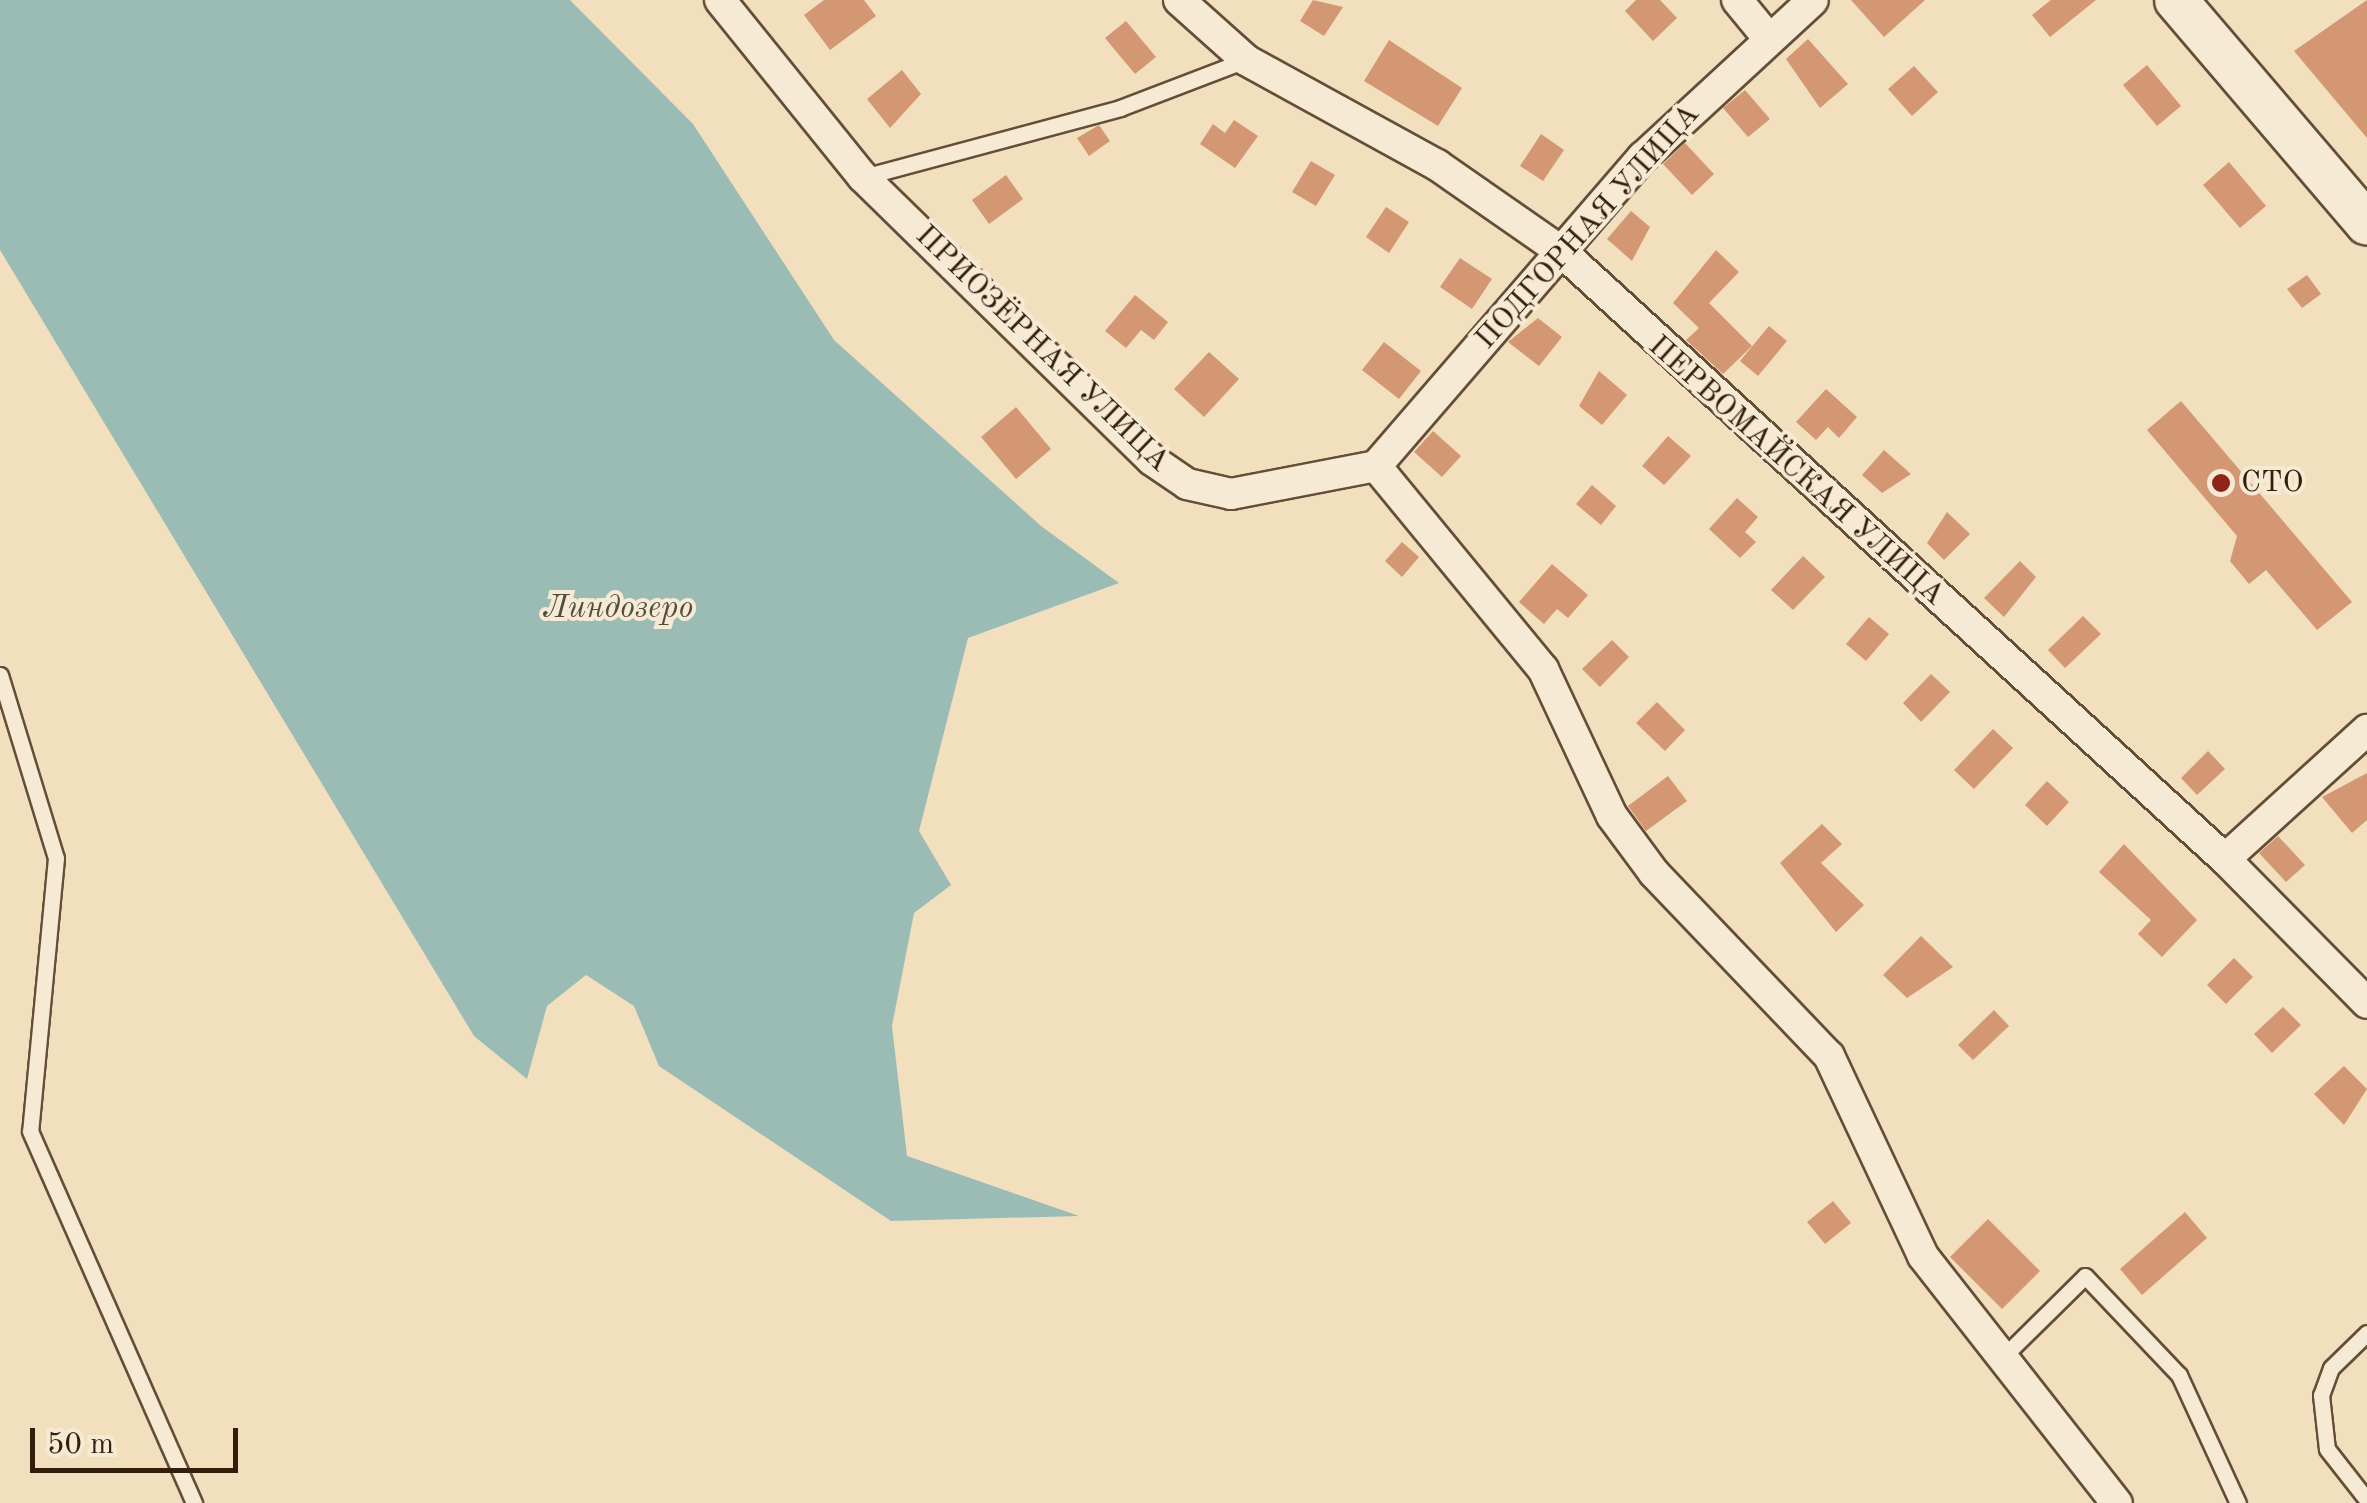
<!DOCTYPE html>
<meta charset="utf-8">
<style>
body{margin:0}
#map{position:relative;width:2367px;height:1503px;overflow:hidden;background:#f2dfbe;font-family:"Old Standard TT",serif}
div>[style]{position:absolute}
.water>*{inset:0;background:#9bbcb4}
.building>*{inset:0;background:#d39873}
.roads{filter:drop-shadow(2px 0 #644e38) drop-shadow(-2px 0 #644e38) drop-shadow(0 2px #644e38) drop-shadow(0 -2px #644e38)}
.lane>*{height:15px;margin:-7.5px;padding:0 7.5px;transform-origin:7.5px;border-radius:7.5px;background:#f7ead5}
.street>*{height:30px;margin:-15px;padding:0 15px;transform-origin:15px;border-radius:15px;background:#f7ead5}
.secondary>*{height:42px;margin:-21px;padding:0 21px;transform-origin:21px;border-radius:21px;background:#f7ead5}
.dots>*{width:28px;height:28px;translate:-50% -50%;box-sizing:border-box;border:5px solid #f7ead5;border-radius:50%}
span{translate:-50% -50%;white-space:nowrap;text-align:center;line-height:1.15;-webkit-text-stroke:8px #f7ead5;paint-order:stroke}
.street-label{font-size:30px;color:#341e0b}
.poi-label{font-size:30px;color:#341e0b}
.left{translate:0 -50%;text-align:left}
.water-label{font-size:32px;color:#534d3e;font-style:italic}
.scale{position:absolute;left:30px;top:1428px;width:208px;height:45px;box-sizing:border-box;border:5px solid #341e0b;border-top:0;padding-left:12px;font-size:30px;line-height:35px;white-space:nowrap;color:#341e0b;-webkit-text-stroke:8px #f7ead5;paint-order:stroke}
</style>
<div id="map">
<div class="water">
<i style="clip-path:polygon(0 0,570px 0,693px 124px,834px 340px,1041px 526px,1119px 583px,968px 638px,919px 831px,951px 885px,914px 913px,892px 1026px,907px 1156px,1079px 1216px,891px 1221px,659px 1066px,634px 1006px,586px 975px,547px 1006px,527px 1079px,474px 1036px,0 250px)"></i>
</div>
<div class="building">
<i style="clip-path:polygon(824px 0,864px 0,876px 16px,830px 50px,804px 15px)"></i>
<i style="clip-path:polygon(1313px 0,1343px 7px,1324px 36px,1300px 21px)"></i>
<i style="clip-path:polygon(1636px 0,1660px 0,1677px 18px,1653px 41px,1625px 11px)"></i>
<i style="clip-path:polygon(1851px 0,1925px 0,1884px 37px)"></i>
<i style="clip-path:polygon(2051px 0,2096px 0,2050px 37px,2032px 15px)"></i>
<i style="clip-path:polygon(2367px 0,2367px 138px,2294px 51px)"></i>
<i style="clip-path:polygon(1126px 21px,1156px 57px,1135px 74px,1105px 38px)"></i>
<i style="clip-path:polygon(1808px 39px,1848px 84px,1820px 108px,1786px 59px)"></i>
<i style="clip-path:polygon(1389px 40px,1462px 88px,1438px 126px,1364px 81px)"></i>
<i style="clip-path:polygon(2147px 65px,2181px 106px,2157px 126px,2123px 85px)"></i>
<i style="clip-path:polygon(1914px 66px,1938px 92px,1912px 116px,1888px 89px)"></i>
<i style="clip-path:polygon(902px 70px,921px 94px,890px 128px,867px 99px)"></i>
<i style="clip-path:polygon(1745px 90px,1770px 119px,1748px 137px,1723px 108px)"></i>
<i style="clip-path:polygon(1234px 120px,1258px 136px,1235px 168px,1200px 144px,1213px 124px,1225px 133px)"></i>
<i style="clip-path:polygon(1099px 125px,1110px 141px,1089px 156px,1077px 138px)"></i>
<i style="clip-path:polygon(1541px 134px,1564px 150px,1543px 181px,1520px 166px)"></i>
<i style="clip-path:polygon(1685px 143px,1714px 174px,1692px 195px,1663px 164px)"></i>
<i style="clip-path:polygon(1311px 161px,1335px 175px,1316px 206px,1292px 192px)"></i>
<i style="clip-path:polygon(2229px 162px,2266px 206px,2240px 228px,2203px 185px)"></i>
<i style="clip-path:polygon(1006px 175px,1023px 199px,989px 224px,972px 200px)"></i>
<i style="clip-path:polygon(1386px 207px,1409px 222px,1389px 253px,1366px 237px)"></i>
<i style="clip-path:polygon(1631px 211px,1650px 227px,1632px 261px,1607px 239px)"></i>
<i style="clip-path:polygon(1716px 250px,1739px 272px,1709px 303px,1752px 346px,1723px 374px,1686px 340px,1699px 328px,1673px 303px)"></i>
<i style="clip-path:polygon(1460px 258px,1492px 279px,1472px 309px,1440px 287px)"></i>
<i style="clip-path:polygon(2307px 275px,2321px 294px,2302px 308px,2287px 289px)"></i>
<i style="clip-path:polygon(1135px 295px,1168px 322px,1154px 340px,1141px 330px,1126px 348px,1105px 331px)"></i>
<i style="clip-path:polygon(1538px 318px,1562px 337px,1539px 366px,1508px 342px)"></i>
<i style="clip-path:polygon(1769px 326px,1787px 341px,1758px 376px,1740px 361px)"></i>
<i style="clip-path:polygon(1384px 342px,1421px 371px,1399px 399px,1362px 370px)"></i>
<i style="clip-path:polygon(1209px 352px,1239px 379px,1204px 417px,1174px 389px)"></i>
<i style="clip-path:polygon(1599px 371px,1627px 395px,1602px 425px,1579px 406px)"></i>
<i style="clip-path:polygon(1826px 389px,1857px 417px,1839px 438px,1828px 427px,1816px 440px,1796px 422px)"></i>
<i style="clip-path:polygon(2181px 401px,2352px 602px,2317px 630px,2266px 570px,2249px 584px,2230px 561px,2237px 536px,2147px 430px)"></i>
<i style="clip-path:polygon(1016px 407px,1051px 449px,1016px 479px,981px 437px)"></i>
<i style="clip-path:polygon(1433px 431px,1461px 456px,1442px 477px,1414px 452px)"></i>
<i style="clip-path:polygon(1668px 436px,1691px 456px,1664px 485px,1642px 466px)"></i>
<i style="clip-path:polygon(1884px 450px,1911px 474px,1882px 493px,1862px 475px)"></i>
<i style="clip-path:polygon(1592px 485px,1616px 506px,1601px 525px,1576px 504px)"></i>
<i style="clip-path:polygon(1737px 498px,1758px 517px,1745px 532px,1756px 542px,1740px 558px,1709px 529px)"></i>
<i style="clip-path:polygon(1947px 512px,1970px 534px,1944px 560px,1927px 543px)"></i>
<i style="clip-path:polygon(1402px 542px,1419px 557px,1402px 577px,1385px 561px)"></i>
<i style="clip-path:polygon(1803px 556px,1825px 577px,1793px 610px,1771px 590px)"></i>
<i style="clip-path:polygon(2020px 561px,2036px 577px,2004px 617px,1984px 598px)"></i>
<i style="clip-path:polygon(1552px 564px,1588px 595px,1568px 618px,1557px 609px,1544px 624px,1519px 602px)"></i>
<i style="clip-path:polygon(2083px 616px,2101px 634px,2065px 668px,2048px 650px)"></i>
<i style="clip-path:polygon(1869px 617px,1889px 634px,1866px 661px,1846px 644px)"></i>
<i style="clip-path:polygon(1612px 640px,1629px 657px,1600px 687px,1582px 669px)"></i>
<i style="clip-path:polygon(1931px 674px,1950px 692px,1921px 722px,1903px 703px)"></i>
<i style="clip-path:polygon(1657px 702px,1685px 730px,1665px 751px,1636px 723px)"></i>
<i style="clip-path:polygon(1993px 729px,2013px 748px,1974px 789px,1954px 770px)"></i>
<i style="clip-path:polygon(2208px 751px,2225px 769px,2197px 795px,2181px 778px)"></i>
<i style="clip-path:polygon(2367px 773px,2367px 820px,2352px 833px,2322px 797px)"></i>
<i style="clip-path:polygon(1668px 776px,1687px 801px,1646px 831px,1628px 806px)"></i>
<i style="clip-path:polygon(2047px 781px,2069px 802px,2047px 826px,2025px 805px)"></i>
<i style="clip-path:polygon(1822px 824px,1842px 844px,1821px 863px,1864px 905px,1836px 932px,1780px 863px)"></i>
<i style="clip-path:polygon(2278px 836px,2305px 865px,2286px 882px,2259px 853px)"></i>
<i style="clip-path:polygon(2124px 844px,2197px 920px,2162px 957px,2138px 934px,2151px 920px,2099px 872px)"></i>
<i style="clip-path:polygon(1921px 936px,1953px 967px,1907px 998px,1883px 975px)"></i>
<i style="clip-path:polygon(2234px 958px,2253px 977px,2226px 1004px,2207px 985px)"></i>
<i style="clip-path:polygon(2283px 1007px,2301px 1025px,2272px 1053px,2254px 1034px)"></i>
<i style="clip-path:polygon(1994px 1010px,2009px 1026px,1973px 1060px,1958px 1045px)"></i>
<i style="clip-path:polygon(2344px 1066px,2367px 1089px,2344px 1125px,2314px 1094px)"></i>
<i style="clip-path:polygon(1833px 1201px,1851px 1223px,1825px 1244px,1807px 1222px)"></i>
<i style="clip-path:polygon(2185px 1212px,2207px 1238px,2142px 1295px,2120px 1269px)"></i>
<i style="clip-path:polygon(1988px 1219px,2040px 1271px,2002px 1309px,1950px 1257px)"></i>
</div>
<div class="roads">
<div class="lane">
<i style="left:863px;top:177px;width:266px;rotate:-15deg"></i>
<i style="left:1120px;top:108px;width:135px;rotate:-20.9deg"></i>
<i style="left:0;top:675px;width:191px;rotate:73deg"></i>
<i style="left:56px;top:858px;width:274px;rotate:95.4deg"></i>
<i style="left:30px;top:1131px;width:407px;rotate:66.2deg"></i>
<i style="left:2367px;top:1333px;width:50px;rotate:135.8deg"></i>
<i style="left:2331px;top:1368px;width:29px;rotate:110deg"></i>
<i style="left:2321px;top:1395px;width:54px;rotate:83.7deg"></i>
<i style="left:2327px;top:1449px;width:65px;rotate:51.9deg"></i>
<i style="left:2005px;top:1355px;width:112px;rotate:-44.6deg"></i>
<i style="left:2085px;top:1276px;width:137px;rotate:46.5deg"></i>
<i style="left:2179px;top:1375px;width:141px;rotate:65.3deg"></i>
</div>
<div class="street">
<i style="left:720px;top:0;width:228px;rotate:51.1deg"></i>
<i style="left:863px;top:177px;width:404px;rotate:44.4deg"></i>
<i style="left:1152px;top:460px;width:42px;rotate:34.4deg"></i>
<i style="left:1187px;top:484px;width:45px;rotate:12.8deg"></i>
<i style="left:1231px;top:494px;width:148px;rotate:-10.9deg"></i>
<i style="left:1179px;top:0;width:90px;rotate:41.8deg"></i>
<i style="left:1246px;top:60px;width:218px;rotate:28.8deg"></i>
<i style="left:1437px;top:165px;width:152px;rotate:34.8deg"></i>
<i style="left:1562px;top:252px;width:899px;rotate:42.48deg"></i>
<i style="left:2225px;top:859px;width:202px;rotate:45.4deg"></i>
<i style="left:1737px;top:0;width:50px;rotate:50.6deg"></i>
<i style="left:1376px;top:466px;width:263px;rotate:50.6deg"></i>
<i style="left:1543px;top:669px;width:162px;rotate:64.9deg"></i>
<i style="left:1612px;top:816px;width:71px;rotate:53.6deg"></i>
<i style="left:1654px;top:873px;width:253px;rotate:46.3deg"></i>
<i style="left:1829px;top:1056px;width:221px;rotate:64.8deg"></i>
<i style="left:1923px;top:1256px;width:314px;rotate:51.9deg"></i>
<i style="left:1376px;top:466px;width:408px;rotate:-49.2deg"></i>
<i style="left:1643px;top:157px;width:231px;rotate:-42.7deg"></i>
<i style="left:2225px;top:859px;width:192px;rotate:-42.3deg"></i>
</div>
<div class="secondary">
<i style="left:2176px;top:0;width:294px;rotate:49.5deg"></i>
</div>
</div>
<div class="dots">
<i style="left:2221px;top:483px;background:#8f2418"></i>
</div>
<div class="street-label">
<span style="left:1588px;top:227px;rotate:-48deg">ПОДГОРНАЯ УЛИЦА</span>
<span style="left:1042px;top:349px;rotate:44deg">ПРИОЗЁРНАЯ УЛИЦА</span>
<span style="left:1796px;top:471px;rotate:42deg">ПЕРВОМАЙСКАЯ УЛИЦА</span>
</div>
<div class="poi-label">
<span class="left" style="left:2241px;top:483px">СТО</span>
</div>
<div class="water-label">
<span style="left:618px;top:609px">Линдозеро</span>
</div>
<div class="scale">50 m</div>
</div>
